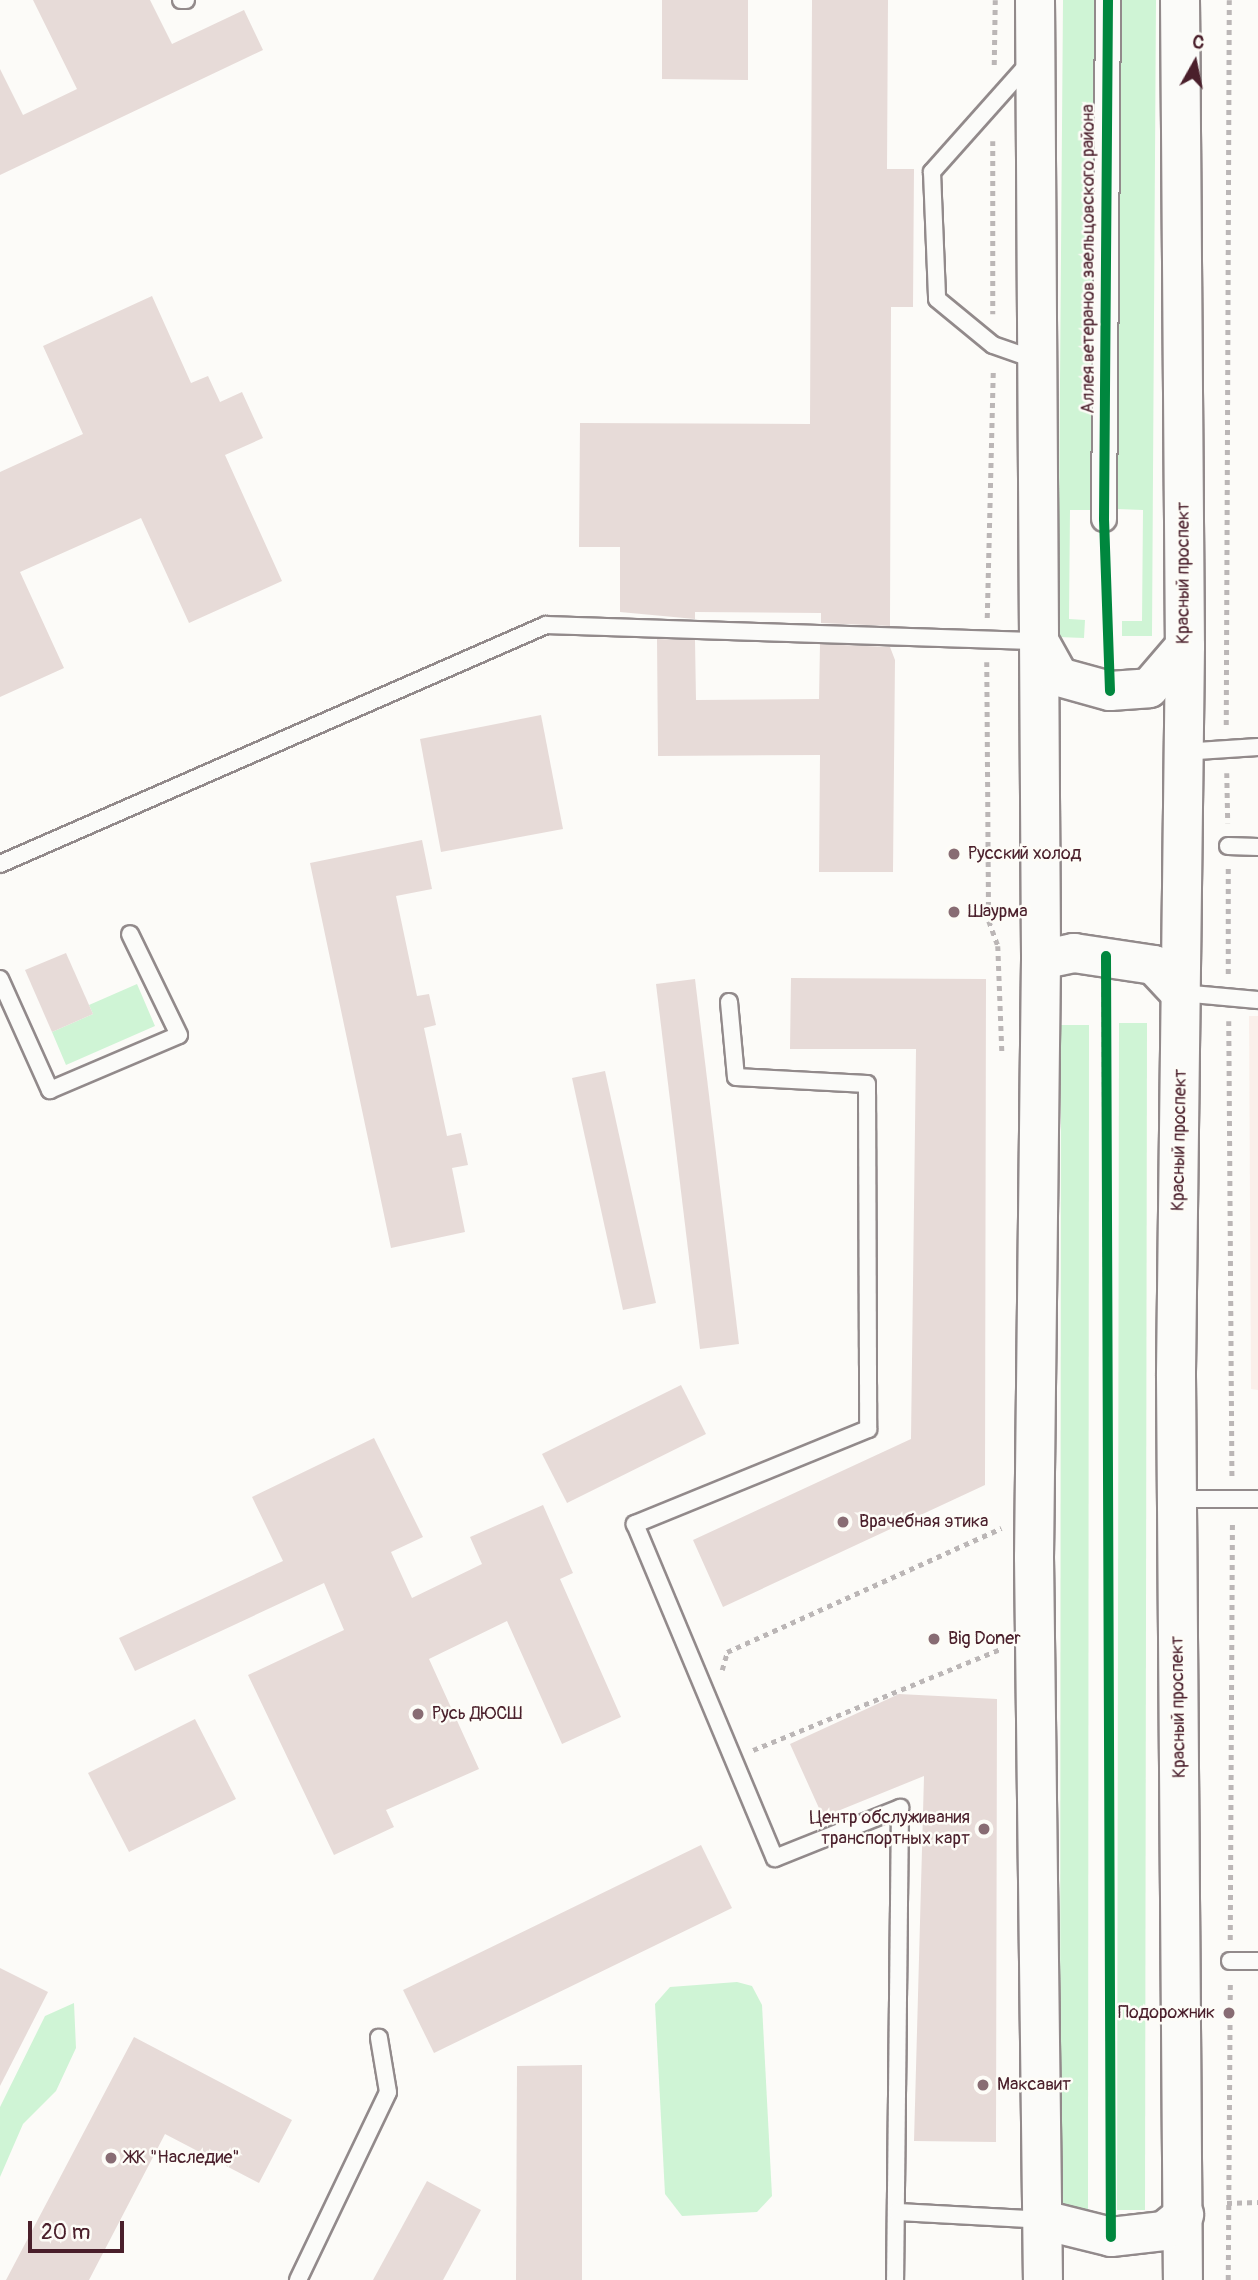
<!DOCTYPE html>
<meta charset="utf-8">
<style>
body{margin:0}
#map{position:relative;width:1258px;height:2280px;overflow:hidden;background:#fcfbf8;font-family:Pangolin,sans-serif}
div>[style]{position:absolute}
.built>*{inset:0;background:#faefea}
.green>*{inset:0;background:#cff4d5}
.building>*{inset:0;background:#e7dbd8}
.path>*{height:4.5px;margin-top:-2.25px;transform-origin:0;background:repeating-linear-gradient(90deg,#bbb6b6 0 5px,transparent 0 10px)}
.roads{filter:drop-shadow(2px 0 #928a8b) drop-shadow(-2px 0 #928a8b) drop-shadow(0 2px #928a8b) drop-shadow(0 -2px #928a8b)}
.service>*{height:16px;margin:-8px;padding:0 8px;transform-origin:8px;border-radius:8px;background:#fbfbf9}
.pedestrian>*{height:24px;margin:-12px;padding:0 12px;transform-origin:12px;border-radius:12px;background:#fbfbf9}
.secondary>*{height:38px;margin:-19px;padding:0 19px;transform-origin:19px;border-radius:19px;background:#fbfbf9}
.cycleway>*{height:10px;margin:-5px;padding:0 5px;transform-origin:5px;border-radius:5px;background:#00873e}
.dots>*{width:19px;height:19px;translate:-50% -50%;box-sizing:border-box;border:4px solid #fdfcf7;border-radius:50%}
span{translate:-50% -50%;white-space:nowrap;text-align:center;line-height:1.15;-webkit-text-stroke:5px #fdfcf7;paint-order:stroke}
.street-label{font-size:18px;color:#4a1f2b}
.poi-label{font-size:18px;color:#4a1f2b}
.left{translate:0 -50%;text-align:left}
.right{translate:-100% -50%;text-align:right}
.north{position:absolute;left:1160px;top:28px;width:70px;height:70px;-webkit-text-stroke:5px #fdfcf7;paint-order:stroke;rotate:9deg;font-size:19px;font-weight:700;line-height:28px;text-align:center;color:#4a1f2b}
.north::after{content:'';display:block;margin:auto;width:24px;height:32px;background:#4a1f2b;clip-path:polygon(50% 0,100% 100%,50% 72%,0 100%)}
.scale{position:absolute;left:28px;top:2221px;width:96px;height:32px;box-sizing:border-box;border:4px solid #4a1f2b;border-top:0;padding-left:9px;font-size:21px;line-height:24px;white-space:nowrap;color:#4a1f2b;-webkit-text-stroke:5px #fdfcf7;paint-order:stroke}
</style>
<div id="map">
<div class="built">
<i style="clip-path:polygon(1249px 1016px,1258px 1016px,1258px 1390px,1251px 1389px)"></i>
</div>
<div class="green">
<i style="clip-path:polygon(1063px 0,1099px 0,1095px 510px,1070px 510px,1069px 619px,1085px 620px,1084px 638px,1058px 637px)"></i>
<i style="clip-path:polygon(1120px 0,1156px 0,1152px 636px,1122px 636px,1122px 621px,1142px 621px,1143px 510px,1117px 509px)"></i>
<i style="clip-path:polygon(137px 984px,155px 1026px,66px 1065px,52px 1032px,93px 1014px,89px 1005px)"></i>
<i style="clip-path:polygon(1119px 1023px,1147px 1023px,1145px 2210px,1117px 2210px)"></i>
<i style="clip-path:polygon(1061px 1025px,1089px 1025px,1088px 2212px,1060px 2212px)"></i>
<i style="clip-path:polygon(737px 1982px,752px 1986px,762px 2005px,772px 2196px,757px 2212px,682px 2216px,665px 2194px,655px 2004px,670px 1987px)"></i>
<i style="clip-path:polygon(74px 2003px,76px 2048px,56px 2091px,23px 2124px,0 2177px,0 2107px,45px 2016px)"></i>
</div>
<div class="building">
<i style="clip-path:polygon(33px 0,150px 0,172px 44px,244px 10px,263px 50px,0 175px,0 69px,23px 115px,77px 89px)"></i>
<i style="clip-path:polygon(662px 0,748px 0,748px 80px,662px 79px)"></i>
<i style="clip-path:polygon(812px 0,888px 0,887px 169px,914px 169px,913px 307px,891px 307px,890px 626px,821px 623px,821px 613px,695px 612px,695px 619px,620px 612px,620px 547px,579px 547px,580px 423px,810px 424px)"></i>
<i style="clip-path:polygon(152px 296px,191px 383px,208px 376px,220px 402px,242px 392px,263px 438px,225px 455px,282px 581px,189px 623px,141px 518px,20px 572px,64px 668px,0 697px,0 472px,83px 434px,43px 346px)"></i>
<i style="clip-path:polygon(657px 639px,695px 640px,696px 700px,819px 699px,820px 644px,890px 647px,895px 660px,893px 872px,819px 872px,820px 755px,658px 756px)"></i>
<i style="clip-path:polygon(541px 715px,563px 829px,441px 852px,420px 739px)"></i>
<i style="clip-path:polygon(422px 840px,432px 889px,396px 896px,417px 996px,429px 994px,436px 1025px,424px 1028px,447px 1136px,461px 1133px,468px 1165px,452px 1168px,465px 1232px,391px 1248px,310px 863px)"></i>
<i style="clip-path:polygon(66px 953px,93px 1014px,52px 1032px,25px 970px)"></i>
<i style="clip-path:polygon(791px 978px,986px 979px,985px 1485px,723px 1607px,693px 1540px,911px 1439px,916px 1049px,790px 1049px)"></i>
<i style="clip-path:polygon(695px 979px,739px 1344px,700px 1349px,656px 984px)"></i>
<i style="clip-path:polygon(605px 1071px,656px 1303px,623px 1310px,572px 1078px)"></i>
<i style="clip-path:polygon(681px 1385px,706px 1434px,567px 1503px,542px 1454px)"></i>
<i style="clip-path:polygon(374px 1438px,423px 1537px,391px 1552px,412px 1598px,482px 1564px,470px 1537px,543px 1505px,573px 1573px,560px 1579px,621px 1717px,562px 1744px,507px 1621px,429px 1659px,479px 1769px,386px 1810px,394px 1827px,334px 1855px,248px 1675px,344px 1630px,324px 1583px,135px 1671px,119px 1638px,283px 1561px,252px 1497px)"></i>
<i style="clip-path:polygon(899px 1694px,997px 1699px,996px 2142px,914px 2141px,924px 1776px,823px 1817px,790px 1744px)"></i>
<i style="clip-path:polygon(195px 1719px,236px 1799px,129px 1852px,88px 1773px)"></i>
<i style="clip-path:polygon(701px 1845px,732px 1908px,434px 2053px,403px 1990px)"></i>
<i style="clip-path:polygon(0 1968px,48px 1992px,0 2086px)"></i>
<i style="clip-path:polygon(134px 2037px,292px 2120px,259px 2183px,165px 2134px,89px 2280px,6px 2280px)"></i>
<i style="clip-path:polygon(582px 2065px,582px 2280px,516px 2280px,517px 2066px)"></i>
<i style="clip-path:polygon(427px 2181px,481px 2210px,443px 2280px,373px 2280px)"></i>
</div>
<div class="path">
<i style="left:994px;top:65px;width:65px;rotate:-89.1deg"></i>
<i style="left:993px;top:141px;width:173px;rotate:90deg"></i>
<i style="left:1105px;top:545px;width:110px;rotate:87.9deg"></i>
<i style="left:987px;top:618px;width:250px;rotate:-88.6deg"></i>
<i style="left:987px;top:662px;width:259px;rotate:89.6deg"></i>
<i style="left:989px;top:921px;width:27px;rotate:70deg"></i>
<i style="left:998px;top:946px;width:105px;rotate:87.8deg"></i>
<i style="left:1226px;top:725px;width:725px;rotate:-89.76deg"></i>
<i style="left:1227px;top:773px;width:50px;rotate:88.9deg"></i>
<i style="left:1228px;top:974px;width:107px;rotate:-90deg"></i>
<i style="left:1104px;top:992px;width:1209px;rotate:89.67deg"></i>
<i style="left:1229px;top:1021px;width:457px;rotate:89.6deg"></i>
<i style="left:722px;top:1670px;width:19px;rotate:-74deg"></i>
<i style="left:727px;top:1652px;width:301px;rotate:-24.3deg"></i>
<i style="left:753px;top:1750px;width:268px;rotate:-22.2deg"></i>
<i style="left:1230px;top:1940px;width:419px;rotate:-89.7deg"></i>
<i style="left:1227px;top:2203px;width:31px;rotate:-2deg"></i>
<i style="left:1228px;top:2280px;width:297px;rotate:-89.6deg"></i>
</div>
<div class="roads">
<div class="service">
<i style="left:181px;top:0;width:5px"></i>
<i style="left:1029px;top:63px;width:146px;rotate:131.7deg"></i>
<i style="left:932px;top:172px;width:127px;rotate:87.7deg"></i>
<i style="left:937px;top:299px;width:72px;rotate:39.4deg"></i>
<i style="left:993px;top:345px;width:46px;rotate:19.2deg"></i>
<i style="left:1182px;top:752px;width:76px;rotate:-3.8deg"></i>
<i style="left:1228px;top:846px;width:30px;rotate:2deg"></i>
<i style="left:0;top:864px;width:596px;rotate:-23.64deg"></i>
<i style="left:546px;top:625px;width:493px;rotate:1.9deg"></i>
<i style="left:0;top:979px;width:122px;rotate:65.8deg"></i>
<i style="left:50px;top:1090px;width:140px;rotate:-23.1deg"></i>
<i style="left:179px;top:1035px;width:112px;rotate:-115.9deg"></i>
<i style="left:1181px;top:993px;width:77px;rotate:5.2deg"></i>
<i style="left:729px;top:1002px;width:75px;rotate:84.7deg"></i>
<i style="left:736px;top:1077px;width:131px;rotate:3.1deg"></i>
<i style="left:867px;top:1084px;width:345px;rotate:89.8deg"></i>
<i style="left:868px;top:1429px;width:252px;rotate:157.8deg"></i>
<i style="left:635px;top:1524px;width:362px;rotate:67.3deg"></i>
<i style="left:775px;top:1858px;width:135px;rotate:-21.8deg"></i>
<i style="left:900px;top:1808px;width:472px;rotate:90.6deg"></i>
<i style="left:1177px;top:1499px;width:81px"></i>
<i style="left:1230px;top:1961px;width:28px"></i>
<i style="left:897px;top:2212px;width:146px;rotate:3.1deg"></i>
<i style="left:298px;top:2280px;width:208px;rotate:-64.4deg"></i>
<i style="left:388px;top:2092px;width:55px;rotate:-99.5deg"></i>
</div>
<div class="pedestrian">
<i style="left:1104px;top:519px;width:519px;rotate:-89.56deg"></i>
</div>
<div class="secondary">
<i style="left:1035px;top:0;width:960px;rotate:89.64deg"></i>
<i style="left:1041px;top:960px;width:597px;rotate:90.67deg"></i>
<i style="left:1034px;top:1557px;width:723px;rotate:89.29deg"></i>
<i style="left:1180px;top:0;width:646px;rotate:89.56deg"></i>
<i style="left:1185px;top:646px;width:730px;rotate:90.71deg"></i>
<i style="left:1176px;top:1376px;width:904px;rotate:89.56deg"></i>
<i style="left:1039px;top:641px;width:41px;rotate:60.9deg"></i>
<i style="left:1059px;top:677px;width:53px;rotate:15.4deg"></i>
<i style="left:1110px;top:691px;width:39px;rotate:-4deg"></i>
<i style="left:1149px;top:688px;width:55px;rotate:-49.4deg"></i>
<i style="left:1041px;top:960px;width:34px;rotate:-12deg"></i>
<i style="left:1074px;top:953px;width:81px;rotate:8.5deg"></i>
<i style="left:1154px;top:965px;width:37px;rotate:47deg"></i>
<i style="left:1043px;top:2220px;width:70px;rotate:14deg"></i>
<i style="left:1111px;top:2237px;width:53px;rotate:-6.5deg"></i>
<i style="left:1164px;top:2231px;width:26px;rotate:-39deg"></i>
</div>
</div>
<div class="cycleway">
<i style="left:1108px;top:0;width:519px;rotate:90.44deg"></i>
<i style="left:1104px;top:519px;width:172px;rotate:88deg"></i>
<i style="left:1106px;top:956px;width:1281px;rotate:89.78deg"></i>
</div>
<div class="dots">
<i style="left:954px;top:854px;background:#886c73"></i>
<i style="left:954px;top:912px;background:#886c73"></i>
<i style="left:843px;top:1522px;background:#886c73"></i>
<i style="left:934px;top:1639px;background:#886c73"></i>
<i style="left:418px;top:1714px;background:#886c73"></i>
<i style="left:984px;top:1829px;background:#886c73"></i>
<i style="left:1229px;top:2013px;background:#886c73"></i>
<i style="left:983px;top:2085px;background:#886c73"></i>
<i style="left:111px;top:2158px;background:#886c73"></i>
</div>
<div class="street-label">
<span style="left:1089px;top:259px;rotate:-90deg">Аллея ветеранов заельцовского района</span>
<span style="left:1184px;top:573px;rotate:-90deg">Красный проспект</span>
<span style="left:1180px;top:1140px;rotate:-89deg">Красный проспект</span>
<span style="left:1179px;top:1707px;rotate:-91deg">Красный проспект</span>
</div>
<div class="poi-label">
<span class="left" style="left:968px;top:854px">Русский холод</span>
<span class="left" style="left:968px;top:912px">Шаурма</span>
<span class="left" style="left:859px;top:1522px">Врачебная этика</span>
<span class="left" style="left:948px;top:1639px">Big Doner</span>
<span class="left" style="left:432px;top:1714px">Русь ДЮСШ</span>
<span class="right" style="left:970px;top:1829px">Центр обслуживания<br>транспортных карт</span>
<span class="right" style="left:1215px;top:2013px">Подорожник</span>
<span class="left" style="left:997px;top:2085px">Максавит</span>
<span class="left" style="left:125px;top:2158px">ЖК "Наследие"</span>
</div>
<div class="north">С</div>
<div class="scale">20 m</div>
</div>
